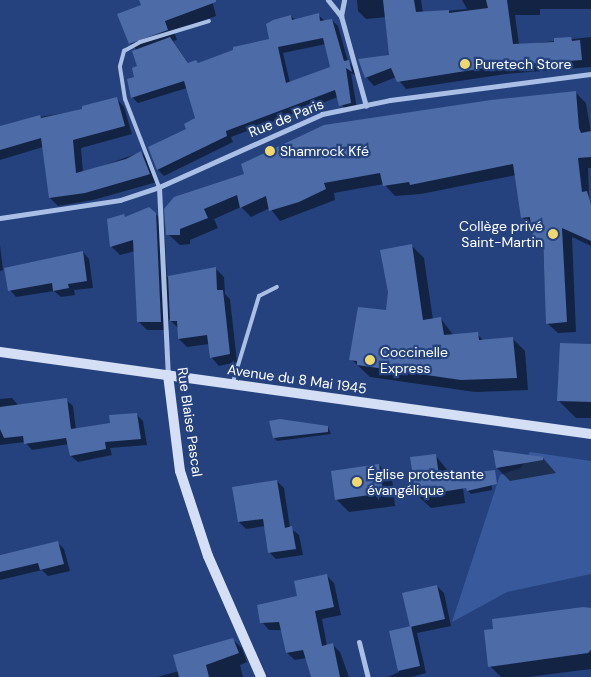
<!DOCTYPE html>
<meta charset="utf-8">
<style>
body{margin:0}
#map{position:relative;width:591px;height:677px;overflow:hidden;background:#25427e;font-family:"DM Sans",sans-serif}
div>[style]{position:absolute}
.green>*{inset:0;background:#385a9c}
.shadow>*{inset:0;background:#0007}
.building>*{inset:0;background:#4d6ba7}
.lane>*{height:4px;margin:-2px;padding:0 2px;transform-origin:2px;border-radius:2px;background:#aabfe6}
.street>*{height:5px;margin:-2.5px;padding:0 2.5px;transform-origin:2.5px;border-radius:2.5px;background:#aabfe6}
.secondary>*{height:10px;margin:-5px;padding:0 5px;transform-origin:5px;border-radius:5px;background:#d4dff5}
.dots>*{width:14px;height:14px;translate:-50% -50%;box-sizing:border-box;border:2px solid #25427e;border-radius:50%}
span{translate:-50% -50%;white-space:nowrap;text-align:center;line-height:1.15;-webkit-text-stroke:4.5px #25427e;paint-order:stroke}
.poi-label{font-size:14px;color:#fff}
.left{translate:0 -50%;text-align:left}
.right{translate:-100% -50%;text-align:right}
.street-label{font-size:14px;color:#fff}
</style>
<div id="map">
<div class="green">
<i style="clip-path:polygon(530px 452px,591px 461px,591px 574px,507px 592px,452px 622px,500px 475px,521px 468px)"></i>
</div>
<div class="shadow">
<i style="clip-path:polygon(evenodd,143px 0,212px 0,216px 16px,174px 31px,177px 40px,173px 41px,189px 64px,196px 61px,199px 64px,270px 39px,291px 16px,295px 20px,318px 15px,325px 21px,332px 20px,338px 26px,348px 61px,354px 68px,357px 76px,351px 73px,357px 109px,346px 112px,338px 97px,231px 137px,233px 142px,164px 176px,158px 170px,149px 148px,188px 129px,197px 119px,187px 88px,138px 103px,132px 97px,138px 67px,137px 50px,130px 43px,143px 0,326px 44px,331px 68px,290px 83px,283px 53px,326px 44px)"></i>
<i style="clip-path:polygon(357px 0,421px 0,423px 13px,467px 9px,462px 0,591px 0,591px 9px,540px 9px,540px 15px,515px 15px,519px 45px,591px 37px,591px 67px,506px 74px,406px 89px,396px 77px,374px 86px,366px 77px,391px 56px,387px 17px,366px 19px,358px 11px)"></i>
<i style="clip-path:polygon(576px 93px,586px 103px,591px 133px,591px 168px,588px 168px,591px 246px,572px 237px,576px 332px,558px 333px,547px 323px,543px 249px,533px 239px,532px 227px,522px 217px,516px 175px,421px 194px,395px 196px,384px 184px,334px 193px,335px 200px,280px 221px,270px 208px,251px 217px,241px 207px,214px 219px,218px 228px,190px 240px,190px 244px,180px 245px,169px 235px,166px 209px)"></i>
<i style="clip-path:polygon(117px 99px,124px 107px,132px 134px,81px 148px,83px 173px,141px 152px,149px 160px,157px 182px,93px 200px,58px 206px,50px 198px,43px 147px,0 160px,0 128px,40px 117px,83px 110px)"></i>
<i style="clip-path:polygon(155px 213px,164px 223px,167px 277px,215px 268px,224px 277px,225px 294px,230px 299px,237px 362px,219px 366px,211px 357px,209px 344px,187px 347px,179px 339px,178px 328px,169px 319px,169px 330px,147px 330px,138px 321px,135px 251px,120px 255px,111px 246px,123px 215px,126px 218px)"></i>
<i style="clip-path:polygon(0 245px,3px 270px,0 271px)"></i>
<i style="clip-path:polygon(412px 246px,424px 258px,433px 320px,441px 319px,454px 336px,477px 334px,484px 341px,512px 338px,525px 351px,528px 390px,475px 392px,370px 377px,351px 359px,387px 312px)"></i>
<i style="clip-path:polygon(83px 252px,89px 259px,93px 288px,74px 290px,75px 295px,61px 297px,54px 291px,16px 297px,10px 290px)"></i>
<i style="clip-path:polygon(591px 346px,591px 418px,576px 418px,558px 400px)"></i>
<i style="clip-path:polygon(12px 398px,18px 405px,66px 400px,73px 406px,76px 430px,111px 424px,136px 414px,143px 421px,147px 445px,110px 448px,112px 455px,78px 462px,71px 456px,69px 444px,32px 450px,25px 442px,0 445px,0 399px)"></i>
<i style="clip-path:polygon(328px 427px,331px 434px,277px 441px,274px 438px)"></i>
<i style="clip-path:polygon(435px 455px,463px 489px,465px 503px,431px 508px,417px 495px)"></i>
<i style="clip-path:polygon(543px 458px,556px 473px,510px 481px,497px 468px)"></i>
<i style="clip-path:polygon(379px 465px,392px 478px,395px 506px,349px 512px,336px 499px)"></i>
<i style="clip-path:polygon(491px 474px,492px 490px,471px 494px,468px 491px)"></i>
<i style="clip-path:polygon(277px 481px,284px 488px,290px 528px,299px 535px,303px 555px,276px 559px,270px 553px,265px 526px,246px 529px,239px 522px)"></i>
<i style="clip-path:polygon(57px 542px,64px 549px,70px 571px,48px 576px,42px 570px,0 580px,0 555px)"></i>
<i style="clip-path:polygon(326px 575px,334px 583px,341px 615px,322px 619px,327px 646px,333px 645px,340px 652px,349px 677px,311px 677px,306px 658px,295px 660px,287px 653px,282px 630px,269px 630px,262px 622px)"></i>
<i style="clip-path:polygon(437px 586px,444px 593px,451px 626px,417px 633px,426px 673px,411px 677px,388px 677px,399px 672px,390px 632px,412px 627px)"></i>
<i style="clip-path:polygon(591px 609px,591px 669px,528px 677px,501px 677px,490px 666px)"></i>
<i style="clip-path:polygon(232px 639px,242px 648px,247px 662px,240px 665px,243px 677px,157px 677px,179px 671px)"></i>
</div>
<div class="building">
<i style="clip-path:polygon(139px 0,216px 0,216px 2px,165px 21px,168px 30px,129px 44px,117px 14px,141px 5px)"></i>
<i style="clip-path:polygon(383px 0,414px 0,416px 12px,449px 10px,449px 13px,488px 8px,486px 0,507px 0,513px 44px,554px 42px,554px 38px,571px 37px,572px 41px,580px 40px,582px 60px,497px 66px,397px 82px,391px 68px,365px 78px,358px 59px,389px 55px)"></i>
<i style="clip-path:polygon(evenodd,319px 13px,320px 21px,332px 19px,344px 61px,349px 60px,352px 72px,346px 68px,351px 103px,339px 106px,335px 90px,226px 131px,227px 136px,157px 170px,148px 147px,186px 129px,184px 124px,195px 118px,184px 81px,131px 98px,127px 79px,134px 77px,132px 68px,137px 66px,132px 51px,170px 37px,188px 63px,196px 60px,198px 63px,233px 50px,233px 47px,269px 39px,266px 24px,273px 20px,291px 15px,292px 20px,319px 13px,323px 38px,330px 67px,286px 83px,278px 47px,323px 38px)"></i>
<i style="clip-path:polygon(576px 91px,579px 128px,581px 133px,591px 131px,591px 157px,578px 158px,582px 192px,587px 191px,591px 205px,591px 241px,562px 228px,567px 322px,546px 324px,543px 239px,532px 239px,530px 217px,521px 218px,513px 164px,410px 185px,409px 182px,383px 186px,380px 173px,324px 183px,326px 189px,299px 202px,269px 211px,266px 196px,240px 208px,237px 195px,204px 209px,208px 218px,180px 229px,180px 235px,166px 235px,164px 209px,174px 197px,244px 174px,241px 164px,324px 125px,491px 100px)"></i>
<i style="clip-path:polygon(117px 97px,125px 126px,73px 140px,76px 173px,126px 159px,141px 151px,150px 174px,147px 175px,85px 193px,49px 198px,41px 138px,0 150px,0 126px,40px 115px,41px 118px,82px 109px,82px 106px)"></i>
<i style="clip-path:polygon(149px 207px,156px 213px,161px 322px,137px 322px,133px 240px,110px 247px,107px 219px,124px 214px,125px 217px)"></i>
<i style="clip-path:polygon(412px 244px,423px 320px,441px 317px,444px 335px,478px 332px,479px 340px,513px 337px,517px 378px,461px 380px,357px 365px,357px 361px,349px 360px,358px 307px,386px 310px,388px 292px,380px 250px)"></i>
<i style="clip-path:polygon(83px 251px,87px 281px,68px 284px,69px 288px,53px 291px,52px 283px,8px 291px,4px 268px)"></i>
<i style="clip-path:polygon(216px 267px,217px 290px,223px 290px,230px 354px,210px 358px,207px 335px,178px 339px,177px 321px,170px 321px,168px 276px)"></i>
<i style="clip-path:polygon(560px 343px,591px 344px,591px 402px,557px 401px)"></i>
<i style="clip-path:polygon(67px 398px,71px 429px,110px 423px,109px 415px,137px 413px,141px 439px,105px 442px,106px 449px,70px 456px,66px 438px,24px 444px,23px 436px,4px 438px,0 429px,0 407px)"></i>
<i style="clip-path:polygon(280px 419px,328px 426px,328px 432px,273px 438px,269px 421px)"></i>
<i style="clip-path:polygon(493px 450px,543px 457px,543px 460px,496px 468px)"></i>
<i style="clip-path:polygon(436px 454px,439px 476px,495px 470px,497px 484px,467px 491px,466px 488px,416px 496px,410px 457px)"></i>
<i style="clip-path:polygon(379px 464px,383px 493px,335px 500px,331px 471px)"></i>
<i style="clip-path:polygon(277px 480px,285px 528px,292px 526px,296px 549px,268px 553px,263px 519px,238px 522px,232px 487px)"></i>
<i style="clip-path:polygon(58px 541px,64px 564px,40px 570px,38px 563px,0 572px,0 555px)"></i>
<i style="clip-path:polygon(327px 574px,334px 607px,315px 611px,322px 646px,333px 643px,340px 677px,311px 677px,303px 650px,286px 653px,279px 622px,260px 623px,257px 605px,297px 596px,294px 581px)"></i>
<i style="clip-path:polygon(437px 585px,445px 619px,410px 627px,402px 593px)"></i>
<i style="clip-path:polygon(583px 607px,591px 608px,591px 650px,588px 653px,488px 667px,484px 630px,493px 629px,492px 619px)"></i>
<i style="clip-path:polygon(411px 626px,420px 666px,398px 671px,389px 631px)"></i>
<i style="clip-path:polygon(233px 638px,239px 653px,206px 665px,209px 677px,179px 677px,173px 655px)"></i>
</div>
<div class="lane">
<i style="left:159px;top:187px;width:94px;rotate:-111.1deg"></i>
<i style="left:125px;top:99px;width:33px;rotate:-99deg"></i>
<i style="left:120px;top:66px;width:16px;rotate:-75deg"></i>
<i style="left:124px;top:51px;width:18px;rotate:-29deg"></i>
<i style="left:140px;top:42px;width:72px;rotate:-16.9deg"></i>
<i style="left:233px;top:382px;width:90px;rotate:-73.2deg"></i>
<i style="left:259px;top:296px;width:20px;rotate:-27deg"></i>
</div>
<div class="street">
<i style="left:328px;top:0;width:21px;rotate:51deg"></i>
<i style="left:341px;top:16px;width:93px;rotate:74.5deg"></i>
<i style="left:341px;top:16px;width:16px;rotate:-79deg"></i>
<i style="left:159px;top:187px;width:188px;rotate:87.3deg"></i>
<i style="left:0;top:218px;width:121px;rotate:-8.5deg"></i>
<i style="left:120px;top:200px;width:41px;rotate:-18.4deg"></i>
<i style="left:159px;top:187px;width:179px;rotate:-24.1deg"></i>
<i style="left:322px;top:114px;width:69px;rotate:-11.6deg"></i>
<i style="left:390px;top:100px;width:203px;rotate:-7.4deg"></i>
<i style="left:359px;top:642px;width:36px;rotate:76deg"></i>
</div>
<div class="secondary">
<i style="left:0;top:352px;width:597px;rotate:7.9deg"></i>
<i style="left:168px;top:375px;width:97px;rotate:82.9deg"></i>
<i style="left:180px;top:471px;width:89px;rotate:71.8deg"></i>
<i style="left:208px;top:556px;width:132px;rotate:66.3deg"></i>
</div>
<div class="dots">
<i style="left:465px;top:64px;background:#f0d86f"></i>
<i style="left:270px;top:151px;background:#f0d86f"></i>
<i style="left:553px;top:234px;background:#f0d86f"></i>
<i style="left:370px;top:360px;background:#f0d86f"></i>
<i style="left:357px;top:482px;background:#f0d86f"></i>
</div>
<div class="poi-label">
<span class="left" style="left:475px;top:64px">Puretech Store</span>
<span class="left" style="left:280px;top:151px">Shamrock Kfé</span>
<span class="right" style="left:543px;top:234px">Collège privé<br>Saint-Martin</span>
<span class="left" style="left:380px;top:360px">Coccinelle<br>Express</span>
<span class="left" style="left:367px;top:482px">Église protestante<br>évangélique</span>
</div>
<div class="street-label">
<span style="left:286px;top:118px;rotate:-22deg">Rue de Paris</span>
<span style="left:297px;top:379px;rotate:8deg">Avenue du 8 Mai 1945</span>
<span style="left:190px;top:422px;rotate:82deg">Rue Blaise Pascal</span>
</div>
</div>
